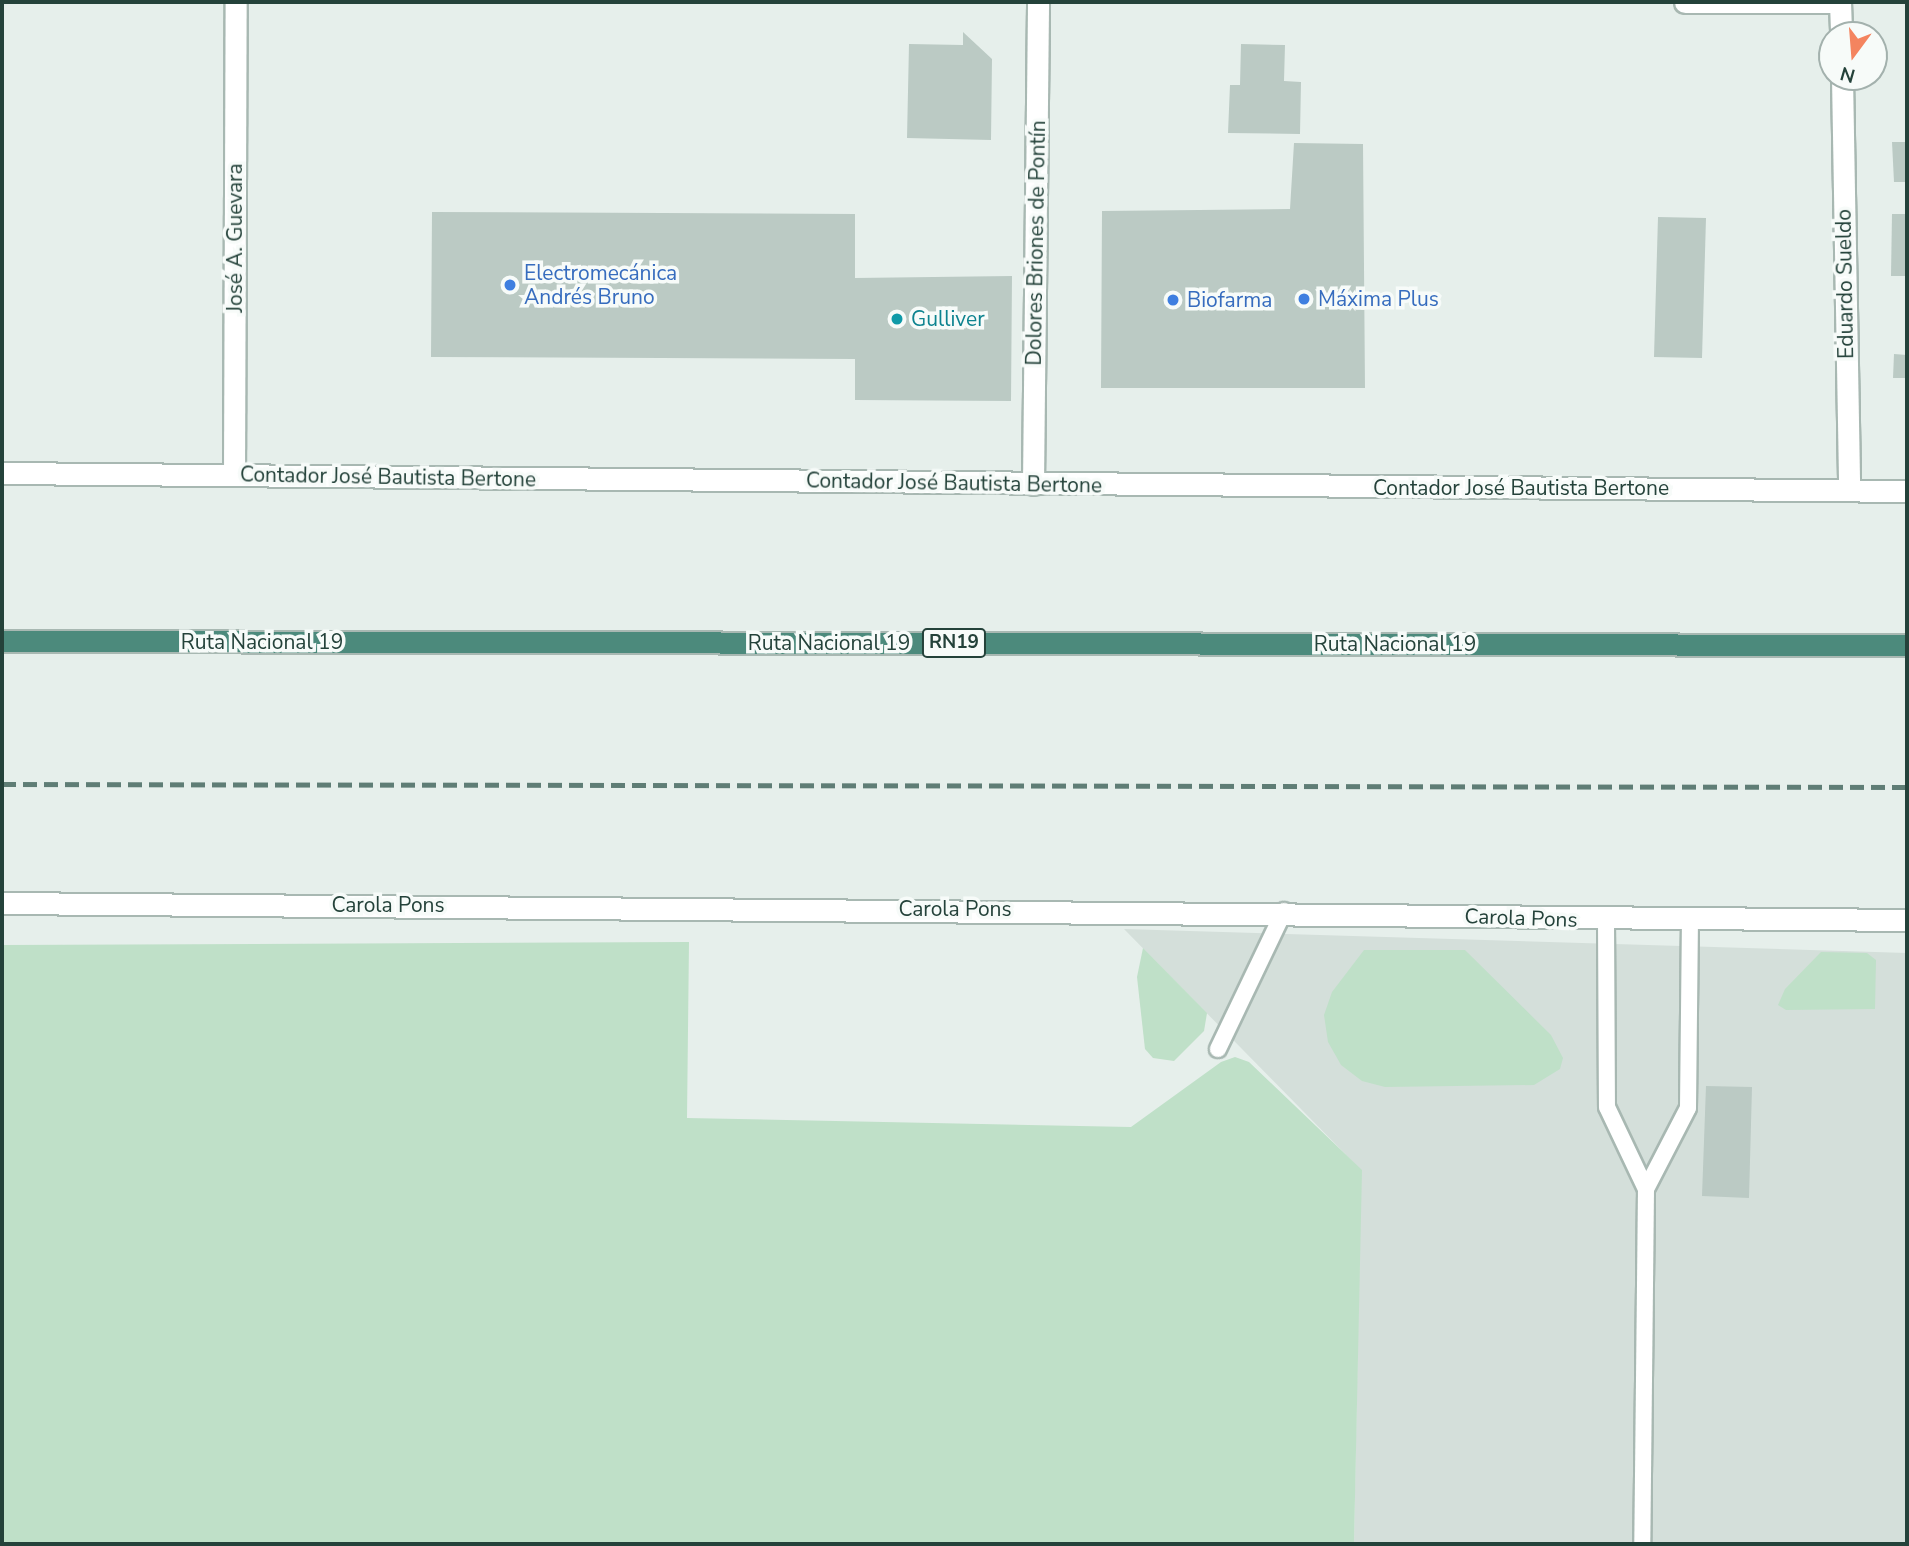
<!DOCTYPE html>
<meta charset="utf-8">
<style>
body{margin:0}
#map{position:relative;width:1909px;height:1546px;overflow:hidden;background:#e6efeb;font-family:"Nunito Sans",sans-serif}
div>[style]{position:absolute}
.built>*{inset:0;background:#d4dfda}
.green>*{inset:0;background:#bfe0c8}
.building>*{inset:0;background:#bbcac4}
.roads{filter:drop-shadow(2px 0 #a8b8b2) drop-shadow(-2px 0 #a8b8b2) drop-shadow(0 2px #a8b8b2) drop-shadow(0 -2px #a8b8b2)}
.service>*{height:16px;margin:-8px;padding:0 8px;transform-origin:8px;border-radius:8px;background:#fff}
.minor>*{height:21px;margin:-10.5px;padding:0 10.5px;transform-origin:10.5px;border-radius:10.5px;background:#fff}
.trunk>*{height:21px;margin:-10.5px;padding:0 10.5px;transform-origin:10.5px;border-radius:10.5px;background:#4c8a7c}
.rail>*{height:5px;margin-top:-2.5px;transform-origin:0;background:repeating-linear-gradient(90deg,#5f7d75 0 14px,transparent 0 21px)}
.dots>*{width:19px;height:19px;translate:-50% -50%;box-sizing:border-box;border:4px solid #f7fbf9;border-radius:50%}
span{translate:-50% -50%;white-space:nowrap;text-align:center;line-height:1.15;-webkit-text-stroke:7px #f7fbf9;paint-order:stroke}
.shield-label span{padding:2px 5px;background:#f7fbf9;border:2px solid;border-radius:5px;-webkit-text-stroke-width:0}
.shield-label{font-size:19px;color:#24423a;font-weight:700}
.street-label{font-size:21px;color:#24423a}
.shop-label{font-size:21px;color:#366cbe}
.left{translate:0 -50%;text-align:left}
.culture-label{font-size:21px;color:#0d838f}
.frame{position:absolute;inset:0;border:4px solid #24423a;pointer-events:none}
.north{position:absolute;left:1818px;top:21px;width:70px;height:70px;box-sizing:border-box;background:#f7fbf9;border:2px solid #a3b1ad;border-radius:50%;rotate:196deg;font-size:19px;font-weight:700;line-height:28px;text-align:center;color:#24423a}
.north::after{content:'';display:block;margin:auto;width:24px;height:32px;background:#f4845f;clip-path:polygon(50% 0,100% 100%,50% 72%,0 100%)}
</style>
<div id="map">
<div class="built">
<i style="clip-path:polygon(1124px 929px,1907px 953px,1907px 1544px,1354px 1544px,1361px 1170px)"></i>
</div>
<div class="green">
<i style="clip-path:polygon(689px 942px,687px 1118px,1131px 1127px,1221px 1062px,1235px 1057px,1249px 1062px,1362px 1170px,1354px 1544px,2px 1544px,2px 945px)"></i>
<i style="clip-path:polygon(1143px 948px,1207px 1013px,1204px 1031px,1174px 1061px,1153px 1058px,1145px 1049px,1137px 977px)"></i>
<i style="clip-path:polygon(1364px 950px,1465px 950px,1551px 1035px,1563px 1058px,1560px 1069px,1534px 1085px,1385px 1087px,1362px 1081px,1341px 1065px,1328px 1042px,1324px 1015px,1332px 992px)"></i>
<i style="clip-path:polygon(1821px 952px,1867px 953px,1876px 960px,1875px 1009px,1786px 1010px,1778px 1005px,1785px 989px)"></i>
</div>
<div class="building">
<i style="clip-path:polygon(963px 32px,992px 59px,991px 140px,907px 138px,909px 44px,963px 45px)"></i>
<i style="clip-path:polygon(1241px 44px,1285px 45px,1284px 81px,1301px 82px,1300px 134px,1228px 133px,1230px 85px,1240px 85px)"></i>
<i style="clip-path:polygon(1892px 142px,1907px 142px,1907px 182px,1894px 182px)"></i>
<i style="clip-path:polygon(1294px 143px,1363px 144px,1365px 388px,1101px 388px,1102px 211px,1290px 209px)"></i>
<i style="clip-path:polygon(432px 212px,855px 214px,855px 278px,1012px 276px,1011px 401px,855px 400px,855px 359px,431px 357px)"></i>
<i style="clip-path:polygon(1892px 214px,1907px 214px,1907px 276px,1891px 276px)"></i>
<i style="clip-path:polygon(1658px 217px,1706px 218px,1702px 358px,1654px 357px)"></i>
<i style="clip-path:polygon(1894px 354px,1907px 355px,1907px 378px,1893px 378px)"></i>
<i style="clip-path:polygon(1706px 1086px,1752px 1087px,1749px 1198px,1702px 1196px)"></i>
</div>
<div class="roads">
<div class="service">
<i style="left:1606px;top:921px;width:186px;rotate:89.7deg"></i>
<i style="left:1607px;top:1107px;width:91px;rotate:64.6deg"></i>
<i style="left:1646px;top:1189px;width:355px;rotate:90.6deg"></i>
<i style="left:1218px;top:1049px;width:153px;rotate:-64.4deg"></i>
<i style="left:1646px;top:1189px;width:91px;rotate:-62.6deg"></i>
<i style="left:1688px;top:1108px;width:187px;rotate:-89.4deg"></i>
</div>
<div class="minor">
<i style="left:1685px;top:2px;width:155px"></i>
<i style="left:1840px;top:2px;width:33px;rotate:88deg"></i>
<i style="left:1842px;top:77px;width:413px;rotate:89deg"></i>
<i style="left:2px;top:473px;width:1905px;rotate:0.54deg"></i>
<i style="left:234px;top:475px;width:473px;rotate:-89.8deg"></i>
<i style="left:1033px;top:484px;width:482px;rotate:-89.4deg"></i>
<i style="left:2px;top:903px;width:1905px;rotate:0.51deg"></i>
</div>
<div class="trunk">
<i style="left:2px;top:641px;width:1905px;rotate:0.12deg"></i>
</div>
</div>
<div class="rail">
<i style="left:2px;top:784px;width:1905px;rotate:0.09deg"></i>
</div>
<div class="dots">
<i style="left:510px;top:285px;background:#3f7fe0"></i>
<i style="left:1304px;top:299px;background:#3f7fe0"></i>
<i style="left:1173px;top:300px;background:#3f7fe0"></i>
<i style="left:897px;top:319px;background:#0f9aa8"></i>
</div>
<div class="shield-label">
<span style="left:954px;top:643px">RN19</span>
</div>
<div class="street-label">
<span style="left:235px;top:238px;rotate:-90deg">José A. Guevara</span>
<span style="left:1036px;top:243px;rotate:-89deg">Dolores Briones de Pontín</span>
<span style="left:1845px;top:284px;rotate:-91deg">Eduardo Sueldo</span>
<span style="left:388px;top:477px;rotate:1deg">Contador José Bautista Bertone</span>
<span style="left:954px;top:483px;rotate:1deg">Contador José Bautista Bertone</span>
<span style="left:1521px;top:488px">Contador José Bautista Bertone</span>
<span style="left:262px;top:642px">Ruta Nacional 19</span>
<span style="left:829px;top:643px">Ruta Nacional 19</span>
<span style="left:1395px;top:644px">Ruta Nacional 19</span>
<span style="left:388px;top:905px">Carola Pons</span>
<span style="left:955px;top:909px">Carola Pons</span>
<span style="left:1521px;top:918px;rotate:2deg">Carola Pons</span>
</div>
<div class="shop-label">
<span class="left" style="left:524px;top:285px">Electromecánica<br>Andrés Bruno</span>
<span class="left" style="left:1318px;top:299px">Máxima Plus</span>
<span class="left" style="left:1187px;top:300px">Biofarma</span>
</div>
<div class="culture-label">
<span class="left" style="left:911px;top:319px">Gulliver</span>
</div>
<div class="frame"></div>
<div class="north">N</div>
</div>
